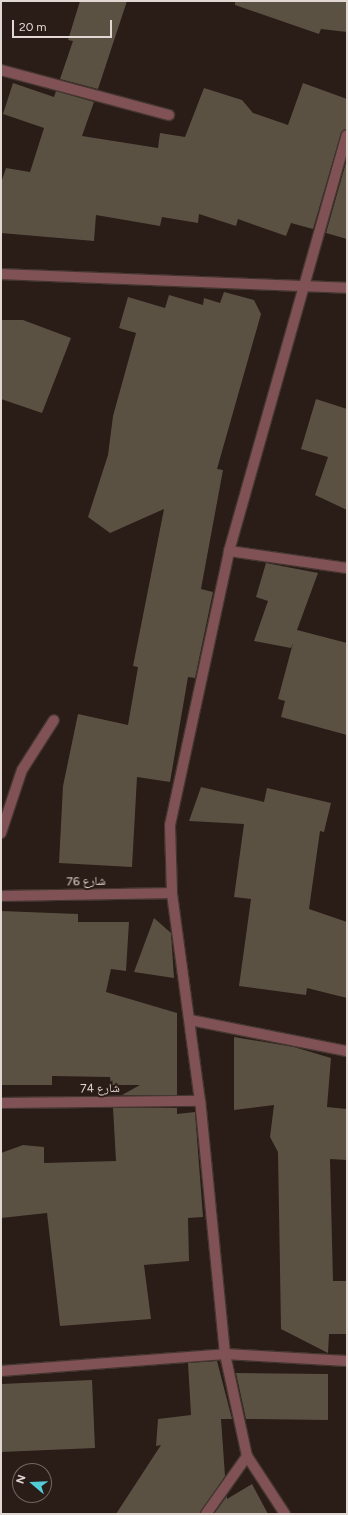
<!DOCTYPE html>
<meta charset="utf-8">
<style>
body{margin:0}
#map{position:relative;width:348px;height:1515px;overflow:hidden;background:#2a1c16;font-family:Figtree,"Noto Naskh Arabic",sans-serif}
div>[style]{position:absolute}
.building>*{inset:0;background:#5a5143}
.roads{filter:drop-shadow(1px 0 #443630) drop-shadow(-1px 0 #443630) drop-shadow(0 1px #443630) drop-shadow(0 -1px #443630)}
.minor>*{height:10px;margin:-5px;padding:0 5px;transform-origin:5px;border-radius:5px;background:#805256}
span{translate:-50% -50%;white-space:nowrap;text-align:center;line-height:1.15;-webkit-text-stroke:4px #2a1c16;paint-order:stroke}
.street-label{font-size:12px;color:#e1d7d3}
.frame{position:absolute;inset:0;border:2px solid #e1d7d3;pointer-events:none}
.north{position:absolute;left:12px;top:1463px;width:40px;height:40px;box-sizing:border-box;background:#2a1c16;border:1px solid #736762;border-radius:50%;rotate:289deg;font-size:11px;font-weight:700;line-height:16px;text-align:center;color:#e1d7d3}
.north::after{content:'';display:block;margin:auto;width:14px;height:18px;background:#52ccd6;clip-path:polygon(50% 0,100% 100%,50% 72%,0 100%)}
.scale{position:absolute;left:12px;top:20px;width:100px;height:18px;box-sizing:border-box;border:2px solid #e1d7d3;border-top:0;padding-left:5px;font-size:12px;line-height:14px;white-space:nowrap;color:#e1d7d3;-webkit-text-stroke:3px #2a1c16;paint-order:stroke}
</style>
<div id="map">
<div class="building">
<i style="clip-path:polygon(80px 1px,127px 1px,98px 89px,60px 79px,73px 41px,68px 40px)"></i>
<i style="clip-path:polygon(235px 1px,347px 1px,347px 32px,321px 29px,319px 34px,235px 5px)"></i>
<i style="clip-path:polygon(13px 83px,54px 97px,56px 91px,94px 102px,82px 136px,158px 148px,160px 133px,185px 137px,204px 88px,242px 100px,253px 113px,288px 125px,303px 83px,347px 99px,347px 129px,341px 133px,313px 229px,291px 223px,286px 236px,238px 219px,236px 226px,199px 214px,198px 223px,162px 217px,160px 226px,96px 215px,94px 241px,1px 233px,1px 183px,6px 168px,30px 172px,44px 128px,3px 114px)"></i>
<i style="clip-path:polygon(347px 159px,347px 239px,326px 233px)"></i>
<i style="clip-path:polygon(224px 292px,254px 300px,261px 314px,217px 469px,223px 470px,201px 589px,213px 592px,195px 678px,188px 677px,170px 782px,137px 777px,132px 867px,59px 863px,63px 786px,78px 714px,128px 725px,138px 667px,133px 666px,164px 509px,110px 533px,88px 517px,108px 455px,113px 416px,136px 333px,119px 328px,128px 297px,165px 308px,169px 295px,203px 305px,204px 298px,220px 303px)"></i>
<i style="clip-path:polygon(1px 320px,23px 320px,71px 338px,42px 413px,1px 399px)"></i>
<i style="clip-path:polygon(316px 399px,347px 409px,347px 510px,315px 495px,328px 457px,301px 449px)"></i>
<i style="clip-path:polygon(266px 563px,318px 573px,297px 630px,347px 643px,347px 735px,281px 717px,285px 701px,278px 699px,293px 643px,291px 648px,254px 641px,268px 601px,256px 597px)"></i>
<i style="clip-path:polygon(201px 787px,264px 802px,267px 788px,331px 803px,324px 832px,320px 831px,309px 909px,347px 922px,347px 998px,307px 988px,306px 995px,239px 986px,251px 899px,234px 897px,244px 824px,189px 821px)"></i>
<i style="clip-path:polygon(1px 911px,78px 914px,78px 922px,129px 922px,126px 971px,111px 969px,106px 992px,177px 1013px,177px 1095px,122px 1095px,140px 1085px,111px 1085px,110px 1077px,52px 1076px,52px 1085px,1px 1085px)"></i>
<i style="clip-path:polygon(154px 918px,171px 933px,174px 978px,134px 972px)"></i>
<i style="clip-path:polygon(234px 1037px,294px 1047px,331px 1058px,327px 1107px,347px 1109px,347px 1160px,330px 1159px,333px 1281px,347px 1281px,347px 1334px,329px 1334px,328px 1353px,281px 1329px,278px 1152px,270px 1137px,274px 1105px,234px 1110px)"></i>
<i style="clip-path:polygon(113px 1108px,177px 1108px,177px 1114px,195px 1112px,203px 1217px,188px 1218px,189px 1261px,144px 1265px,151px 1319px,60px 1326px,47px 1213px,1px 1218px,1px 1153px,23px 1145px,44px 1147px,44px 1163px,116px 1161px)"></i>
<i style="clip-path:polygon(217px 1361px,232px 1419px,221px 1419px,225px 1476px,200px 1514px,116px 1514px,161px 1445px,156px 1446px,158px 1419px,191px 1415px,188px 1363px)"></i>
<i style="clip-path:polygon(236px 1373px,328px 1374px,328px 1420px,246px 1419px)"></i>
<i style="clip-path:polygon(92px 1380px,95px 1448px,1px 1452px,1px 1384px)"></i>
<i style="clip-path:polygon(252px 1484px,268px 1514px,214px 1514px,227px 1496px,227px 1499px)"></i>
</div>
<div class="roads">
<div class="minor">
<i style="left:1px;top:70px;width:174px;rotate:15deg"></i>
<i style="left:1px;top:274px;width:346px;rotate:2.3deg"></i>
<i style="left:229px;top:551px;width:119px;rotate:8.2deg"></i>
<i style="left:1px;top:833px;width:66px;rotate:-71.6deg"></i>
<i style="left:22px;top:770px;width:59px;rotate:-57.4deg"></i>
<i style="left:1px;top:896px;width:171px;rotate:-1deg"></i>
<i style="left:190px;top:1020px;width:160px;rotate:11.2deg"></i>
<i style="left:1px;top:1103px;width:199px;rotate:-0.6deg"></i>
<i style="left:1px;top:1371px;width:225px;rotate:-4.3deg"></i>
<i style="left:225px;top:1354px;width:122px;rotate:3.3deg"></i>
<i style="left:206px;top:1514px;width:71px;rotate:-54.7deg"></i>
<i style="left:285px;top:1514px;width:69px;rotate:-123.2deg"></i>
<i style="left:247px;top:1456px;width:104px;rotate:-102.2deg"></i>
<i style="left:225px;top:1354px;width:254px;rotate:-95.6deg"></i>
<i style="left:200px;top:1101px;width:210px;rotate:-97.7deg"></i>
<i style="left:172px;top:893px;width:68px;rotate:-91.7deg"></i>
<i style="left:170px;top:825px;width:280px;rotate:-77.8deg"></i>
<i style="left:229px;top:551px;width:432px;rotate:-74.2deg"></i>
</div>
</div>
<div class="street-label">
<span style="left:86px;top:882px;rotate:-1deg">شارع 76</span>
<span style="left:100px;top:1089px;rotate:-1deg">شارع 74</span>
</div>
<div class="frame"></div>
<div class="north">N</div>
<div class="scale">20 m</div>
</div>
